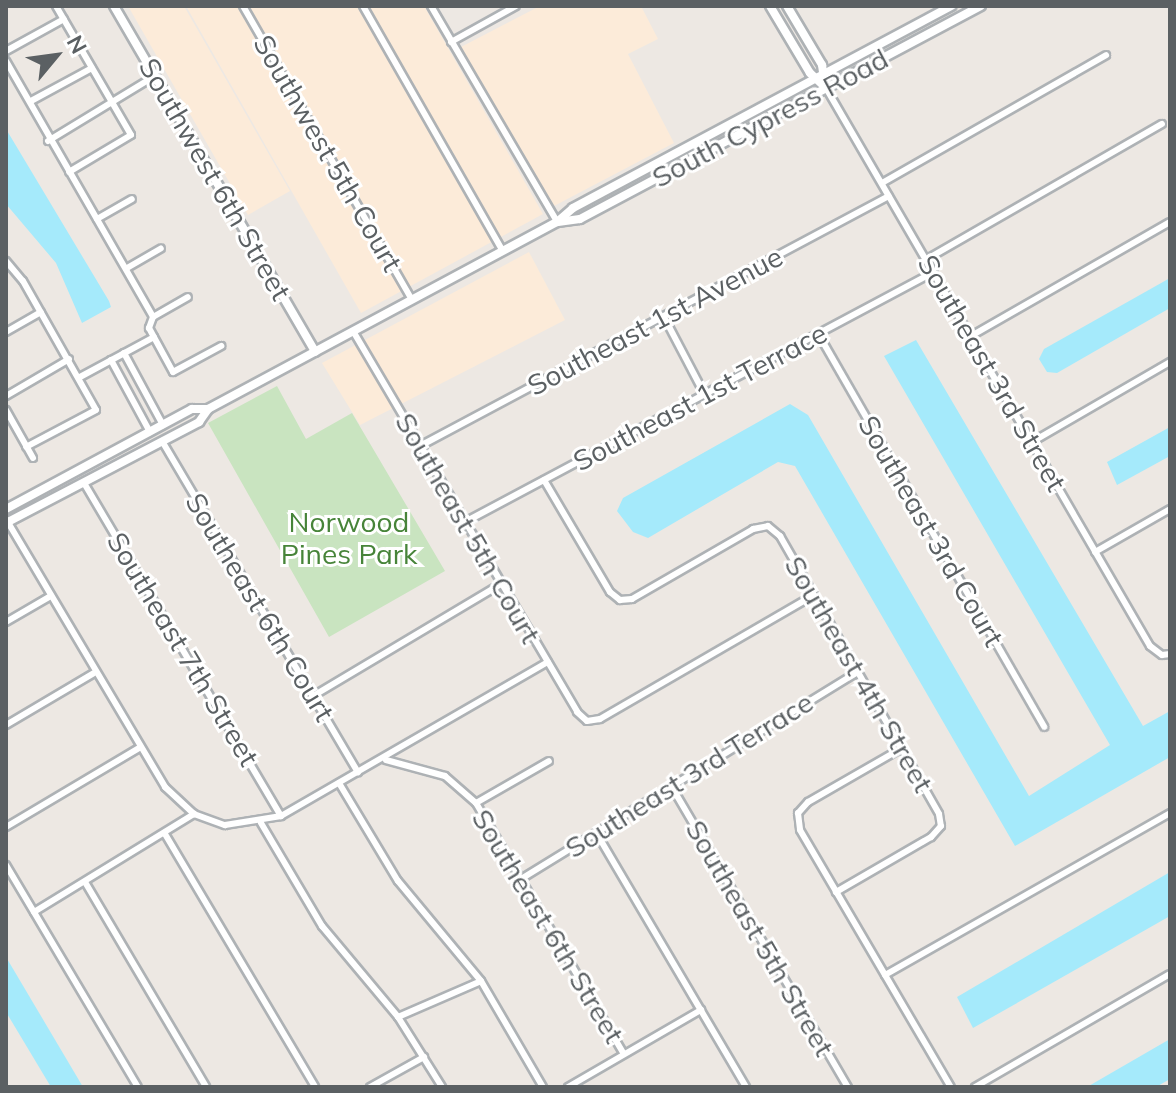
<!DOCTYPE html>
<style>
body{margin:0}
#map{position:relative;width:1176px;height:1093px;overflow:hidden;background:#ede8e3;font-family:Mulish,sans-serif}
div>[style]{position:absolute}
.commercial>*{inset:0;background:#fcebd9}
.green>*{inset:0;background:#c9e4c0}
.water>*{inset:0;background:#a5eafb}
.roads{filter:drop-shadow(2px 0 #aeb2b5) drop-shadow(-2px 0 #aeb2b5) drop-shadow(0 2px #aeb2b5) drop-shadow(0 -2px #aeb2b5)}
.minor>*{height:6px;margin:-3px;padding:0 3px;transform-origin:3px;border-radius:3px;background:#fff}
.tertiary>*{height:8px;margin:-4px;padding:0 4px;transform-origin:4px;border-radius:4px;background:#fff}
span{translate:-50% -50%;white-space:nowrap;text-align:center;line-height:1.15;-webkit-text-stroke:6px #fff;paint-order:stroke}
.street-label{font-size:28px;color:#5b6063}
.park-label{font-size:28px;color:#478439}
.frame{position:absolute;inset:0;border:8px solid #5b6063;pointer-events:none}
.north{position:absolute;left:16px;top:16px;width:80px;height:80px;-webkit-text-stroke:6px #fff;paint-order:stroke;rotate:61deg;font-size:22px;font-weight:700;line-height:32px;text-align:center;color:#5b6063}
.north::after{content:'';display:block;margin:auto;width:28px;height:36px;background:#5b6063;clip-path:polygon(50% 0,100% 100%,50% 72%,0 100%)}
</style>
<div id="map">
<div class="commercial">
<i style="clip-path:polygon(128px 6px,184px 6px,290px 191px,248px 215px)"></i>
<i style="clip-path:polygon(186px 6px,424px 6px,543px 214px,361px 313px)"></i>
<i style="clip-path:polygon(540px 6px,641px 6px,658px 39px,628px 54px,674px 143px,554px 206px,459px 48px)"></i>
<i style="clip-path:polygon(529px 252px,565px 320px,360px 425px,322px 363px)"></i>
</div>
<div class="green">
<i style="clip-path:polygon(277px 386px,306px 439px,352px 413px,445px 571px,329px 637px,208px 423px)"></i>
</div>
<div class="water">
<i style="clip-path:polygon(6px 129px,109px 301px,111px 307px,82px 323px,56px 263px,6px 204px)"></i>
<i style="clip-path:polygon(1170px 278px,1170px 308px,1057px 373px,1047px 372px,1039px 359px,1044px 349px)"></i>
<i style="clip-path:polygon(916px 340px,1143px 726px,1170px 711px,1170px 757px,1015px 846px,795px 466px,778px 462px,648px 538px,633px 532px,617px 511px,623px 498px,790px 404px,808px 415px,1029px 796px,1110px 745px,884px 356px)"></i>
<i style="clip-path:polygon(1170px 427px,1170px 456px,1117px 485px,1107px 462px)"></i>
<i style="clip-path:polygon(1170px 872px,1170px 916px,973px 1028px,957px 997px)"></i>
<i style="clip-path:polygon(6px 957px,83px 1087px,51px 1087px,6px 1012px)"></i>
<i style="clip-path:polygon(1170px 1039px,1170px 1079px,1156px 1087px,1087px 1087px)"></i>
</div>
<div class="roads">
<div class="minor">
<i style="left:56px;top:6px;width:149px;rotate:59.8deg"></i>
<i style="left:131px;top:135px;width:72px;rotate:149.2deg"></i>
<i style="left:243px;top:6px;width:339px;rotate:60.1deg"></i>
<i style="left:363px;top:6px;width:282px;rotate:60.3deg"></i>
<i style="left:431px;top:6px;width:250px;rotate:59.7deg"></i>
<i style="left:451px;top:42px;width:74px;rotate:-29deg"></i>
<i style="left:6px;top:51px;width:66px;rotate:-28.9deg"></i>
<i style="left:6px;top:61px;width:295px;rotate:60.1deg"></i>
<i style="left:153px;top:317px;width:12px;rotate:110deg"></i>
<i style="left:149px;top:328px;width:50px;rotate:61.4deg"></i>
<i style="left:173px;top:372px;width:55px;rotate:-28.4deg"></i>
<i style="left:826px;top:88px;width:645px;rotate:59.86deg"></i>
<i style="left:1150px;top:646px;width:15px;rotate:37deg"></i>
<i style="left:1162px;top:655px;width:8px;rotate:-7deg"></i>
<i style="left:31px;top:101px;width:69px;rotate:-28.4deg"></i>
<i style="left:48px;top:141px;width:125px;rotate:-31.3deg"></i>
<i style="left:882px;top:183px;width:258px;rotate:-29.7deg"></i>
<i style="left:97px;top:219px;width:40px;rotate:-29.7deg"></i>
<i style="left:927px;top:259px;width:271px;rotate:-29.9deg"></i>
<i style="left:6px;top:261px;width:26px;rotate:50deg"></i>
<i style="left:23px;top:281px;width:148px;rotate:60.5deg"></i>
<i style="left:96px;top:410px;width:79px;rotate:152.1deg"></i>
<i style="left:127px;top:268px;width:39px;rotate:-30deg"></i>
<i style="left:153px;top:317px;width:40px;rotate:-29.7deg"></i>
<i style="left:664px;top:317px;width:88px;rotate:62.3deg"></i>
<i style="left:353px;top:331px;width:442px;rotate:59.5deg"></i>
<i style="left:577px;top:712px;width:13px;rotate:42deg"></i>
<i style="left:587px;top:721px;width:13px;rotate:-9deg"></i>
<i style="left:600px;top:719px;width:247px;rotate:-30.1deg"></i>
<i style="left:6px;top:332px;width:40px;rotate:-29.7deg"></i>
<i style="left:819px;top:335px;width:452px;rotate:60.1deg"></i>
<i style="left:971px;top:336px;width:229px;rotate:-29.8deg"></i>
<i style="left:124px;top:353px;width:82px;rotate:61.6deg"></i>
<i style="left:111px;top:360px;width:82px;rotate:61.6deg"></i>
<i style="left:80px;top:377px;width:84px;rotate:-28.4deg"></i>
<i style="left:6px;top:396px;width:73px;rotate:-30.4deg"></i>
<i style="left:6px;top:410px;width:55px;rotate:60.6deg"></i>
<i style="left:162px;top:441px;width:385px;rotate:59.4deg"></i>
<i style="left:1032px;top:442px;width:160px;rotate:-30.1deg"></i>
<i style="left:420px;top:446px;width:531px;rotate:-28.06deg"></i>
<i style="left:544px;top:480px;width:130px;rotate:59.5deg"></i>
<i style="left:610px;top:592px;width:13px;rotate:39deg"></i>
<i style="left:620px;top:600px;width:12px;rotate:-5deg"></i>
<i style="left:632px;top:599px;width:140px;rotate:-30deg"></i>
<i style="left:753px;top:529px;width:15px;rotate:-11deg"></i>
<i style="left:768px;top:526px;width:16px;rotate:40deg"></i>
<i style="left:780px;top:536px;width:320px;rotate:60.2deg"></i>
<i style="left:939px;top:814px;width:12px;rotate:81deg"></i>
<i style="left:941px;top:826px;width:15px;rotate:132deg"></i>
<i style="left:931px;top:837px;width:110px;rotate:149.9deg"></i>
<i style="left:84px;top:483px;width:387px;rotate:59.4deg"></i>
<i style="left:6px;top:519px;width:312px;rotate:59.3deg"></i>
<i style="left:165px;top:787px;width:40px;rotate:43deg"></i>
<i style="left:194px;top:814px;width:33px;rotate:20deg"></i>
<i style="left:225px;top:825px;width:57px;rotate:-9.1deg"></i>
<i style="left:281px;top:816px;width:308px;rotate:-30deg"></i>
<i style="left:465px;top:522px;width:531px;rotate:-28.06deg"></i>
<i style="left:1095px;top:552px;width:86px;rotate:-29.8deg"></i>
<i style="left:6px;top:622px;width:50px;rotate:-30.2deg"></i>
<i style="left:313px;top:696px;width:219px;rotate:-30.8deg"></i>
<i style="left:6px;top:725px;width:102px;rotate:-30.6deg"></i>
<i style="left:902px;top:748px;width:108px;rotate:150.1deg"></i>
<i style="left:808px;top:802px;width:15px;rotate:132deg"></i>
<i style="left:798px;top:813px;width:17px;rotate:83deg"></i>
<i style="left:800px;top:830px;width:298px;rotate:59.6deg"></i>
<i style="left:386px;top:760px;width:61px;rotate:15.2deg"></i>
<i style="left:445px;top:776px;width:41px;rotate:41.1deg"></i>
<i style="left:476px;top:803px;width:291px;rotate:59.5deg"></i>
<i style="left:339px;top:783px;width:114px;rotate:59deg"></i>
<i style="left:398px;top:881px;width:130px;rotate:50.3deg"></i>
<i style="left:481px;top:981px;width:123px;rotate:59.7deg"></i>
<i style="left:673px;top:789px;width:346px;rotate:59.6deg"></i>
<i style="left:476px;top:803px;width:84px;rotate:-29.9deg"></i>
<i style="left:261px;top:823px;width:120px;rotate:59.4deg"></i>
<i style="left:322px;top:926px;width:119px;rotate:50.1deg"></i>
<i style="left:398px;top:1017px;width:83px;rotate:57.8deg"></i>
<i style="left:6px;top:827px;width:155px;rotate:-30.7deg"></i>
<i style="left:165px;top:834px;width:294px;rotate:59.3deg"></i>
<i style="left:597px;top:834px;width:294px;rotate:59.5deg"></i>
<i style="left:6px;top:865px;width:258px;rotate:59.3deg"></i>
<i style="left:521px;top:879px;width:395px;rotate:-31.6deg"></i>
<i style="left:85px;top:882px;width:238px;rotate:59.4deg"></i>
<i style="left:34px;top:912px;width:188px;rotate:-31.5deg"></i>
<i style="left:885px;top:975px;width:328px;rotate:-29.6deg"></i>
<i style="left:398px;top:1017px;width:90px;rotate:-23.4deg"></i>
<i style="left:370px;top:1087px;width:62px;rotate:-29.1deg"></i>
<i style="left:568px;top:1087px;width:154px;rotate:-30.1deg"></i>
<i style="left:975px;top:1087px;width:225px;rotate:-30.1deg"></i>
</div>
<div class="tertiary">
<i style="left:114px;top:6px;width:400px;rotate:59.8deg"></i>
<i style="left:770px;top:6px;width:78px;rotate:59.2deg"></i>
<i style="left:810px;top:73px;width:22px;rotate:43deg"></i>
<i style="left:787px;top:6px;width:69px;rotate:59.3deg"></i>
<i style="left:822px;top:65px;width:14px;rotate:82deg"></i>
<i style="left:558px;top:222px;width:22px;rotate:-8deg"></i>
<i style="left:580px;top:219px;width:454px;rotate:-28deg"></i>
<i style="left:6px;top:509px;width:211px;rotate:-28.3deg"></i>
<i style="left:192px;top:409px;width:16px"></i>
<i style="left:6px;top:523px;width:218px;rotate:-27.6deg"></i>
<i style="left:199px;top:422px;width:16px;rotate:-55deg"></i>
<i style="left:208px;top:409px;width:396px;rotate:-28.2deg"></i>
<i style="left:557px;top:222px;width:21px;rotate:-41deg"></i>
<i style="left:573px;top:208px;width:429px;rotate:-28.1deg"></i>
</div>
</div>
<div class="street-label">
<span style="left:770px;top:118px;rotate:-28deg">South Cypress Road</span>
<span style="left:328px;top:153px;rotate:60deg">Southwest 5th Court</span>
<span style="left:215px;top:179px;rotate:60deg">Southwest 6th Street</span>
<span style="left:655px;top:321px;rotate:-28deg">Southeast 1st Avenue</span>
<span style="left:992px;top:373px;rotate:60deg">Southeast 3rd Street</span>
<span style="left:700px;top:397px;rotate:-28deg">Southeast 1st Terrace</span>
<span style="left:468px;top:528px;rotate:60deg">Southeast 5th Court</span>
<span style="left:931px;top:531px;rotate:60deg">Southeast 3rd Court</span>
<span style="left:260px;top:607px;rotate:59deg">Southeast 6th Court</span>
<span style="left:183px;top:649px;rotate:59deg">Southeast 7th Street</span>
<span style="left:859px;top:674px;rotate:60deg">Southeast 4th Street</span>
<span style="left:689px;top:775px;rotate:-32deg">Southeast 3rd Terrace</span>
<span style="left:548px;top:926px;rotate:59deg">Southeast 6th Street</span>
<span style="left:760px;top:938px;rotate:60deg">Southeast 5th Street</span>
</div>
<div class="park-label">
<span style="left:349px;top:538px">Norwood<br>Pines Park</span>
</div>
<div class="frame"></div>
<div class="north">N</div>
</div>
